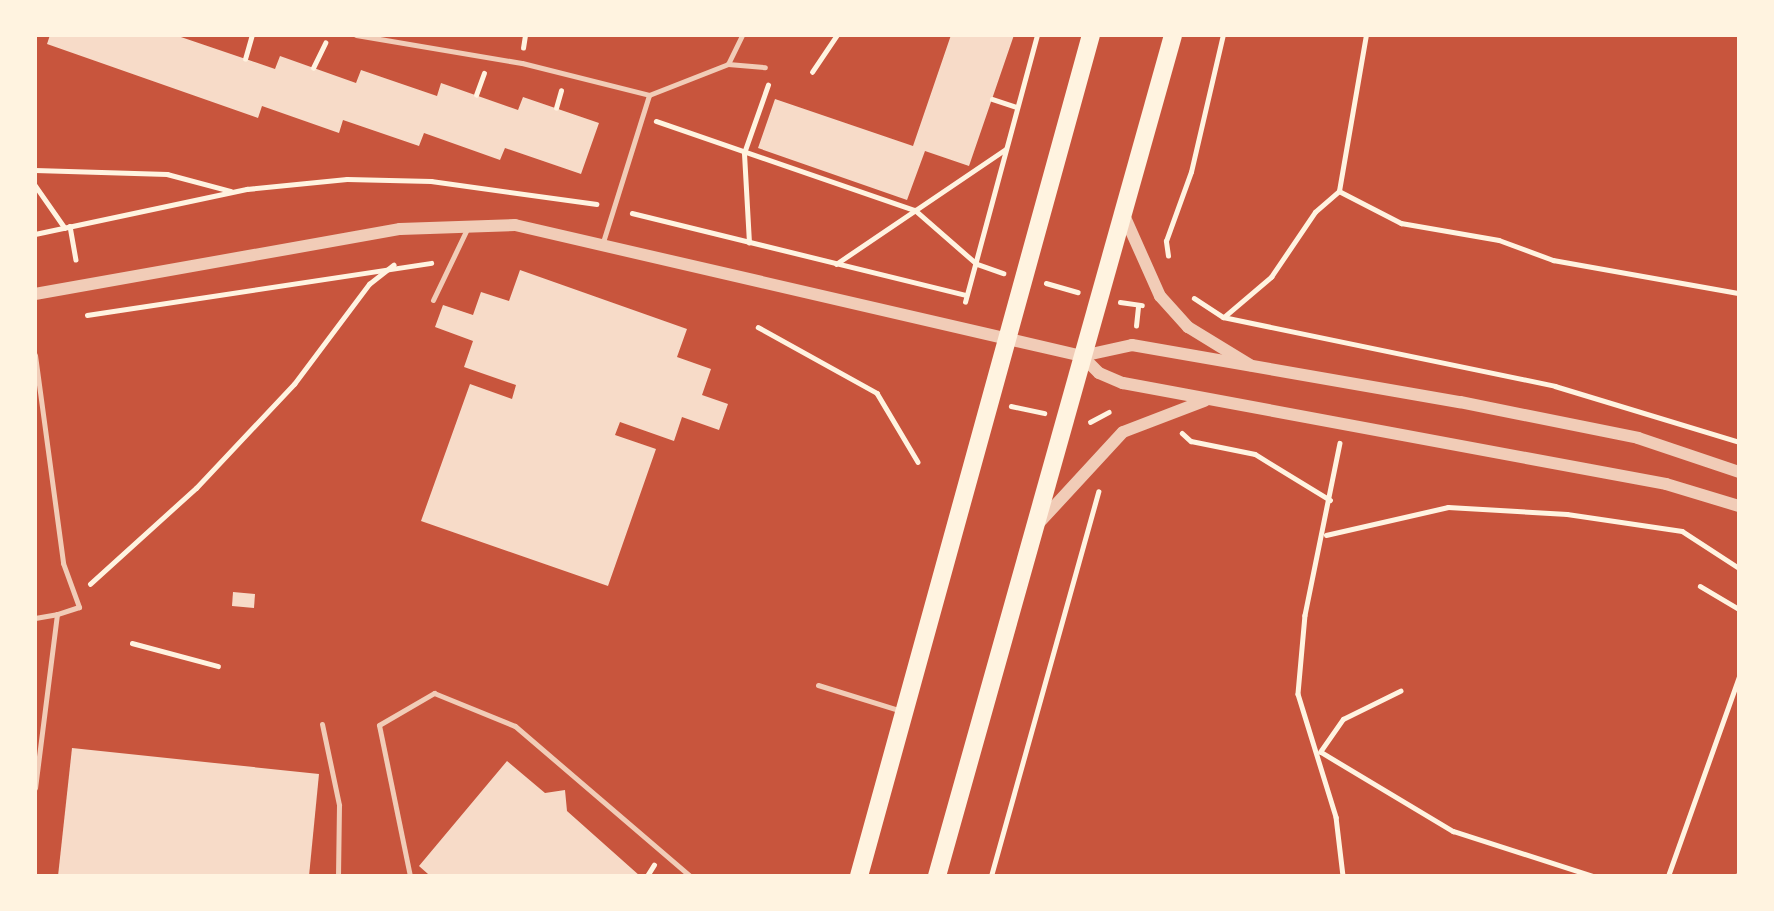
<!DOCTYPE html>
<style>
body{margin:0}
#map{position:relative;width:1774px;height:911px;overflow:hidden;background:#c8553d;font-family:Poppins,sans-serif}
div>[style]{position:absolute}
.building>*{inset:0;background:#f7dbc8}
.path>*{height:4.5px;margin:-2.25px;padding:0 2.25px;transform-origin:2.25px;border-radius:2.25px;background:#fff3e0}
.service>*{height:5px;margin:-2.5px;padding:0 2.5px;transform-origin:2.5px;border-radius:2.5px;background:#f1ccb7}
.tertiary>*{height:12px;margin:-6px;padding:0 6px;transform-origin:6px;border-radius:6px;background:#f1ccb7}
.primary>*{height:18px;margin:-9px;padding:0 9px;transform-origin:9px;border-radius:9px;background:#fff3e0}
span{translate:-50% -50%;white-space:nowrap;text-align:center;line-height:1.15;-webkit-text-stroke:5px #fff3e0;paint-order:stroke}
.frame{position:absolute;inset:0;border:37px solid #fff3e0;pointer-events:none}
</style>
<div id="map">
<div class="building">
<i style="clip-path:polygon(50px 35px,175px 35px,275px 69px,280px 56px,356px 83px,361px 70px,437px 96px,441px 83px,518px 110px,523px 97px,599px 123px,581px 174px,505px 148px,500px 160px,424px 133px,419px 146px,343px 120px,339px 133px,262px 106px,258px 118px,47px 44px)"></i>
<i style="clip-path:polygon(951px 35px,1014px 35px,969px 166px,925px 151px,907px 200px,758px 148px,775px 99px,913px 146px)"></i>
<i style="clip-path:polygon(520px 270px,687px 329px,677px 357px,711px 369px,702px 395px,728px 404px,719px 430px,682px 417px,674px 441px,620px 422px,615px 435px,656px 449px,608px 586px,421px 521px,470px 384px,512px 399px,516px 385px,464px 367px,473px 341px,435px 327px,443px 305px,473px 315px,481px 292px,509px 301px)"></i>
<i style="clip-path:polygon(233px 592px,255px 594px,254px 608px,232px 606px)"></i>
<i style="clip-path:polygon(72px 748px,319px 774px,309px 876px,58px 876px)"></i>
<i style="clip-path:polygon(507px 761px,545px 793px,565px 790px,567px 811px,640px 876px,428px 874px,419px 866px)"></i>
</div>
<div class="path">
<i style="left:523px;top:48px;width:13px;rotate:-81deg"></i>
<i style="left:245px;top:59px;width:25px;rotate:-74deg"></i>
<i style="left:313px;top:68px;width:28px;rotate:-64deg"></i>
<i style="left:812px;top:72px;width:45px;rotate:-56deg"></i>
<i style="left:476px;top:95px;width:23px;rotate:-70deg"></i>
<i style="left:992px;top:99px;width:25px;rotate:18deg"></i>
<i style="left:556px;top:108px;width:18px;rotate:-74deg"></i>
<i style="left:656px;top:121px;width:274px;rotate:19deg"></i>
<i style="left:915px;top:210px;width:82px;rotate:41.1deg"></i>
<i style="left:977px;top:264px;width:28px;rotate:19deg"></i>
<i style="left:35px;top:170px;width:132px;rotate:1.7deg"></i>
<i style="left:167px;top:174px;width:66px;rotate:14.9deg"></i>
<i style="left:35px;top:185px;width:52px;rotate:55.1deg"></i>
<i style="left:1339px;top:191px;width:70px;rotate:27.3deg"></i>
<i style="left:1401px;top:223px;width:99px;rotate:9.8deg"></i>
<i style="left:1499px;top:240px;width:58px;rotate:20.3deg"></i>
<i style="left:1553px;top:260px;width:189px;rotate:10.1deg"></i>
<i style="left:632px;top:213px;width:344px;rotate:13.8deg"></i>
<i style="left:70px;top:226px;width:34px;rotate:80deg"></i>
<i style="left:35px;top:234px;width:217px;rotate:-12deg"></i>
<i style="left:247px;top:189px;width:100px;rotate:-5.7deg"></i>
<i style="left:347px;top:179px;width:84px;rotate:1.4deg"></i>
<i style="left:431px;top:181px;width:167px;rotate:7.9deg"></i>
<i style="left:749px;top:243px;width:90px;rotate:-93.2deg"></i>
<i style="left:744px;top:153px;width:72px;rotate:-70.6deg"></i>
<i style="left:1168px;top:256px;width:15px;rotate:-98deg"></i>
<i style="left:1166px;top:241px;width:73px;rotate:-70.1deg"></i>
<i style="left:1191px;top:172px;width:141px;rotate:-76.9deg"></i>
<i style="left:836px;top:264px;width:205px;rotate:-34.1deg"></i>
<i style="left:1046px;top:283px;width:33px;rotate:16deg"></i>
<i style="left:1194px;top:298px;width:35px;rotate:33deg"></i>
<i style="left:1223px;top:317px;width:339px;rotate:11.7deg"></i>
<i style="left:1555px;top:386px;width:192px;rotate:16.9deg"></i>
<i style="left:965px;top:302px;width:277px;rotate:-74.9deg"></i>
<i style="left:1120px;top:302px;width:22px;rotate:8deg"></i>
<i style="left:87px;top:315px;width:348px;rotate:-8.6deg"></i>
<i style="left:1224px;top:317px;width:62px;rotate:-40.4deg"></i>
<i style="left:1271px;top:277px;width:78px;rotate:-55.9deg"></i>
<i style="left:1315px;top:212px;width:32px;rotate:-41deg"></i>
<i style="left:1339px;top:191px;width:158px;rotate:-80.2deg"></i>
<i style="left:1136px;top:326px;width:19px;rotate:-84deg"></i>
<i style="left:758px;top:327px;width:136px;rotate:29deg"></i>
<i style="left:877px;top:393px;width:80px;rotate:59.3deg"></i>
<i style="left:1011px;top:406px;width:34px;rotate:12deg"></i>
<i style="left:1090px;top:422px;width:21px;rotate:-28deg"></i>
<i style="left:1182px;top:433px;width:12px;rotate:42deg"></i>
<i style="left:1191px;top:441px;width:65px;rotate:11.5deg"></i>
<i style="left:1255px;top:454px;width:88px;rotate:31.5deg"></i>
<i style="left:1340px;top:443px;width:176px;rotate:101.5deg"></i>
<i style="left:1305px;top:615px;width:79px;rotate:95.1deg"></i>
<i style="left:1298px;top:694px;width:129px;rotate:72.8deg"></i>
<i style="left:1336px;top:817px;width:59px;rotate:83.2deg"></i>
<i style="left:1326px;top:535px;width:125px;rotate:-12.9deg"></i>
<i style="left:1448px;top:507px;width:119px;rotate:3.4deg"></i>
<i style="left:1567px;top:514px;width:116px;rotate:8.4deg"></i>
<i style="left:1682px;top:531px;width:68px;rotate:33deg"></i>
<i style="left:90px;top:584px;width:143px;rotate:-42.2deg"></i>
<i style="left:196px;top:488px;width:143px;rotate:-46.7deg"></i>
<i style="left:294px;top:384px;width:125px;rotate:-53.1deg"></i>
<i style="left:369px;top:284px;width:31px;rotate:-38deg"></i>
<i style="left:1700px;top:586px;width:45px;rotate:30.5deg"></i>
<i style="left:132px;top:643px;width:89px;rotate:15deg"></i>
<i style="left:1320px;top:752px;width:40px;rotate:-55.1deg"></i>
<i style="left:1343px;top:719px;width:64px;rotate:-26.2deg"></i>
<i style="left:1321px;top:752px;width:154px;rotate:30.9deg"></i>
<i style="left:1453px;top:831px;width:147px;rotate:17.8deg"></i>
<i style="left:647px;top:876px;width:13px;rotate:-58deg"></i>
<i style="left:991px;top:876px;width:399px;rotate:-74.4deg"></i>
<i style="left:1668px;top:876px;width:211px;rotate:-70.4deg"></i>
<i style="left:1736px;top:876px;width:3px;rotate:-18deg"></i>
</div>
<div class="service">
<i style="left:356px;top:35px;width:168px;rotate:9.6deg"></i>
<i style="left:522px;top:63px;width:131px;rotate:14.1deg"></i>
<i style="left:728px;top:64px;width:32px;rotate:-64deg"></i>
<i style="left:603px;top:242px;width:154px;rotate:-72.6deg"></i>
<i style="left:649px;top:95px;width:85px;rotate:-21.4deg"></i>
<i style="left:728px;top:64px;width:37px;rotate:5deg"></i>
<i style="left:433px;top:300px;width:81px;rotate:-64.4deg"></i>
<i style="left:35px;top:355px;width:210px;rotate:82.3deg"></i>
<i style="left:63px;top:563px;width:47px;rotate:70deg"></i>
<i style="left:79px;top:607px;width:23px;rotate:162deg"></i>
<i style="left:57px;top:614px;width:175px;rotate:97.2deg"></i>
<i style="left:35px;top:618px;width:22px;rotate:-10deg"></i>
<i style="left:818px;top:685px;width:88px;rotate:17.2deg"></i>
<i style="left:322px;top:724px;width:83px;rotate:78.1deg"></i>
<i style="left:339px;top:805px;width:71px;rotate:90.8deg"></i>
<i style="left:410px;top:876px;width:154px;rotate:-101.6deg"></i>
<i style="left:379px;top:725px;width:64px;rotate:-30.2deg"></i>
<i style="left:434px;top:693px;width:87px;rotate:22.2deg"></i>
<i style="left:515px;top:726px;width:230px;rotate:40.6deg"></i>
</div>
<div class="tertiary">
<i style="left:1123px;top:213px;width:91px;rotate:66deg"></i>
<i style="left:1160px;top:296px;width:42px;rotate:47.9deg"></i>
<i style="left:1188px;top:327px;width:73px;rotate:31.5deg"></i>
<i style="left:35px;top:294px;width:371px;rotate:-10.1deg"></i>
<i style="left:400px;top:229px;width:115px;rotate:-2deg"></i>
<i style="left:515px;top:225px;width:582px;rotate:13.01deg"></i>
<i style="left:1082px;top:356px;width:24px;rotate:45deg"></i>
<i style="left:1099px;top:373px;width:26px;rotate:23deg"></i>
<i style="left:1123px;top:383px;width:552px;rotate:10.54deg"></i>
<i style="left:1666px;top:484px;width:76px;rotate:16.8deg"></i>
<i style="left:1082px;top:356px;width:51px;rotate:-12.4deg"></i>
<i style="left:1132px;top:345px;width:333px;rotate:9.9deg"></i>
<i style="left:1460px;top:402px;width:182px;rotate:11.4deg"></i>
<i style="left:1638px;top:438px;width:107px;rotate:18.6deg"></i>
<i style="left:1038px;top:524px;width:125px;rotate:-47.3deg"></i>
<i style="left:1123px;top:432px;width:87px;rotate:-20.9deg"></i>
</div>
<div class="primary">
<i style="left:859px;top:876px;width:872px;rotate:-74.58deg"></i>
<i style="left:937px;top:876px;width:873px;rotate:-74.32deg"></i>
</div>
<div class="frame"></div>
</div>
